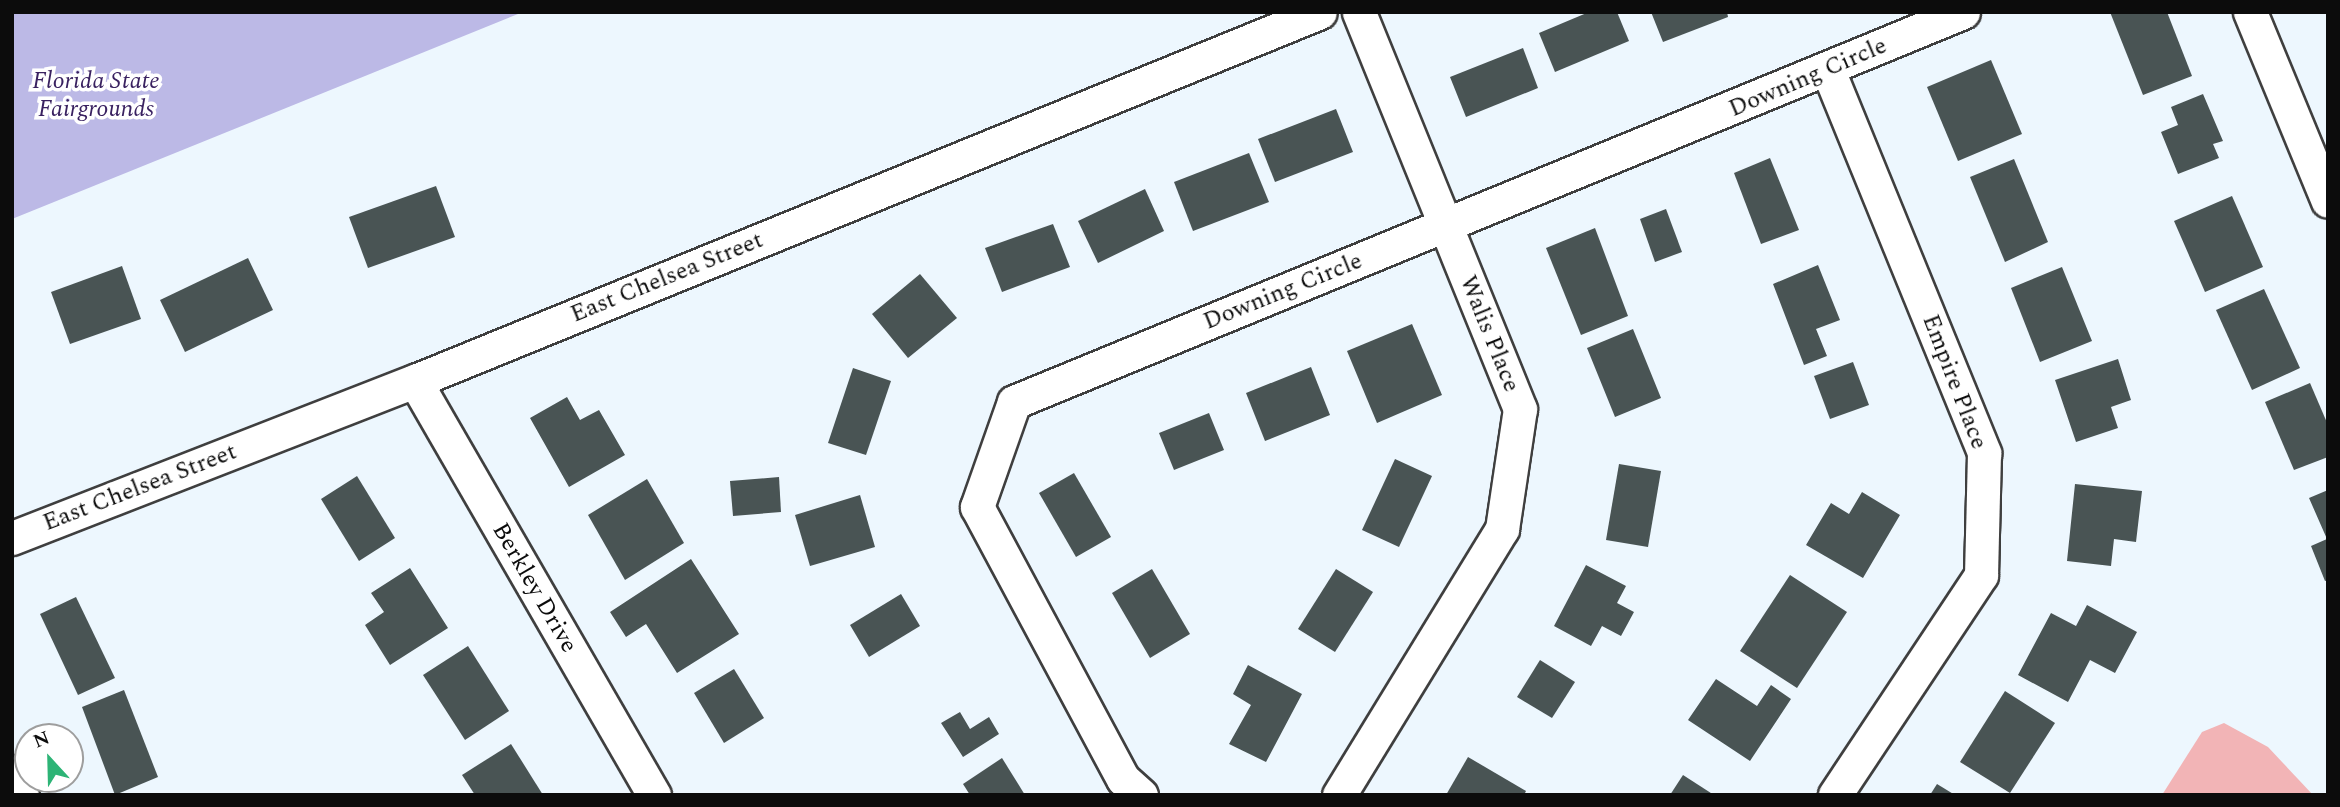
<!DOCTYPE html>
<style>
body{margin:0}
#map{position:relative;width:2340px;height:807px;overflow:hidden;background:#edf7fe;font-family:Spectral,serif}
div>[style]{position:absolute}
.green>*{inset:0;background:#bcb9e6}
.water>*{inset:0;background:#f2b4b6}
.building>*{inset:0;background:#495454}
.roads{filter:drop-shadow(2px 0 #3f3f3f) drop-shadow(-2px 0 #3f3f3f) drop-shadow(0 2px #3f3f3f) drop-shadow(0 -2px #3f3f3f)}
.minor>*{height:33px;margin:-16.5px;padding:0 16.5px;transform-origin:16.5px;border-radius:16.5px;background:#fff}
span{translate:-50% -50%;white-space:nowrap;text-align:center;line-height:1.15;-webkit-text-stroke:7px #fff;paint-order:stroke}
.street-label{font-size:24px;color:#0c0c0c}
.park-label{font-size:24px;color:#392160;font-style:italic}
.frame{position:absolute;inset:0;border:14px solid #0c0c0c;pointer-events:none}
.north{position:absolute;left:14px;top:723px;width:70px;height:70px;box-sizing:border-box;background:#fff;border:2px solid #9e9e9e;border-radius:50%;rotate:338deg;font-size:19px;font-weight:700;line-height:28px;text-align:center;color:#0c0c0c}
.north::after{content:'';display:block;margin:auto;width:24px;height:32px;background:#2db476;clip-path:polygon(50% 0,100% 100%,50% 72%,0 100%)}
</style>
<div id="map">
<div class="green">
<i style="clip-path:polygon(12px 12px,523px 12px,12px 219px)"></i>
</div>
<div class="water">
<i style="clip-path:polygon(2224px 723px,2268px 747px,2313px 795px,2162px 795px,2202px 732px)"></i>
</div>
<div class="building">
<i style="clip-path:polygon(1589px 12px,1617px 12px,1629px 41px,1555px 72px,1539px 33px)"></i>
<i style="clip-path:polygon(1651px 12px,1727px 12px,1728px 17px,1663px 42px)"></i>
<i style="clip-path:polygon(2110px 12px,2167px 12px,2192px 76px,2143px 95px)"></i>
<i style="clip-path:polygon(1523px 48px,1538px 88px,1466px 117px,1450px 77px)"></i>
<i style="clip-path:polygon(1991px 60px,2022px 134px,1958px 161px,1927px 87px)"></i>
<i style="clip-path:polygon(2203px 94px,2223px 141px,2213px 144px,2219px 158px,2178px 174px,2161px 132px,2178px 125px,2171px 107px)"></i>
<i style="clip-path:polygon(1336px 109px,1353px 152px,1275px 182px,1258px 139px)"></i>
<i style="clip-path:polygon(1249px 153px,1269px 202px,1193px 231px,1174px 182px)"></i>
<i style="clip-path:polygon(1770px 158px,1799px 230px,1761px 244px,1734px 173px)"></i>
<i style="clip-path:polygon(2014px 159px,2048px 242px,2005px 262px,1970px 177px)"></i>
<i style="clip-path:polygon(436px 186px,455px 237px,368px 268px,349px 217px)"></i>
<i style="clip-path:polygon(1145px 189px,1164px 231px,1098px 263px,1078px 221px)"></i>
<i style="clip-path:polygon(2232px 196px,2263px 267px,2205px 292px,2174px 221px)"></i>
<i style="clip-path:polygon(1666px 209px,1682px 252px,1655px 262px,1640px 219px)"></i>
<i style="clip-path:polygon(1053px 224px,1070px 267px,1002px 292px,985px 248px)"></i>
<i style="clip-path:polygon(1595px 228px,1628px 316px,1581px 335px,1546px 248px)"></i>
<i style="clip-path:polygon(248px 258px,273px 310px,185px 352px,160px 300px)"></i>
<i style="clip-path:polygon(1818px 265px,1840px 320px,1816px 329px,1827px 356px,1804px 365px,1773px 284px)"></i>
<i style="clip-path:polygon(122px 266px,141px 319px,70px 344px,51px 292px)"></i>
<i style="clip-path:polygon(2062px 267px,2092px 341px,2040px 362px,2011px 288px)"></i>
<i style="clip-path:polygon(920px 274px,957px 318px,908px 358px,872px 314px)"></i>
<i style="clip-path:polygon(2264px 289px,2300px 368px,2252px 390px,2216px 310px)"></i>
<i style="clip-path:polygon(1412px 324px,1442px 395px,1377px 423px,1347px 351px)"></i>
<i style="clip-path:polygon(1633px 329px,1661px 398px,1615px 417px,1587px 348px)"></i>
<i style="clip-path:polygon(2118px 359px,2131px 400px,2111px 407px,2118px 428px,2076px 442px,2055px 380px)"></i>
<i style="clip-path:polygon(1853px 362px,1869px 405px,1830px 419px,1814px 376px)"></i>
<i style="clip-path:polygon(1311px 367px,1330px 415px,1265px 441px,1246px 393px)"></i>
<i style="clip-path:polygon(853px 368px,891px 381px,866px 455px,828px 443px)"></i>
<i style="clip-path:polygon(2310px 383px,2328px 425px,2328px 457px,2294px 470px,2265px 402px)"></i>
<i style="clip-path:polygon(567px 397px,580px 420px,599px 410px,625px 455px,569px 487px,530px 418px)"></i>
<i style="clip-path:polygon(1209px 413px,1224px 450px,1174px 470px,1159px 433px)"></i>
<i style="clip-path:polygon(1395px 459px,1432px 476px,1399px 547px,1362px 530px)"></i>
<i style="clip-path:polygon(1619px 464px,1661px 471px,1648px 547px,1606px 540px)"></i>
<i style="clip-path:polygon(1074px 473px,1111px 537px,1076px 557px,1039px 493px)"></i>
<i style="clip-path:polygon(357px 476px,395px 538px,359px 561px,321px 499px)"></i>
<i style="clip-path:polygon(779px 477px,781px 512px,733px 516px,730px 481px)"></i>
<i style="clip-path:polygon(647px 479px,684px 543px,625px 580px,588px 515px)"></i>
<i style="clip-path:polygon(2075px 484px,2142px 491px,2136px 542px,2114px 539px,2111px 566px,2067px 561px)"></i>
<i style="clip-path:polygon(2328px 490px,2328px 580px,2325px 581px,2311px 546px,2327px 539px,2309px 498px)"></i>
<i style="clip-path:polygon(1862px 492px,1900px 515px,1863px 578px,1806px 545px,1831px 503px,1849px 514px)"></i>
<i style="clip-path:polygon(860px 495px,875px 547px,810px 566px,795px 515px)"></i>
<i style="clip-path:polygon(691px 559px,739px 634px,677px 673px,646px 624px,626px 637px,610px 612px)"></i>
<i style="clip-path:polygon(1586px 565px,1626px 586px,1617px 603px,1634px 612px,1621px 636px,1602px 626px,1591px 646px,1554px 626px)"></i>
<i style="clip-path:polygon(410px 568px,448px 628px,390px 665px,365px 625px,384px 612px,371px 593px)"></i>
<i style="clip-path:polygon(1152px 569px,1190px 634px,1150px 658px,1112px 593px)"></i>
<i style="clip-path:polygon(1336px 569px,1373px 592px,1335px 652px,1298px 629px)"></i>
<i style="clip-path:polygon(1790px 575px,1847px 612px,1797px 688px,1740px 651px)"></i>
<i style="clip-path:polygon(901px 594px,920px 626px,869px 657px,850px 625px)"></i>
<i style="clip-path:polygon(76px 597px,115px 678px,78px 695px,40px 614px)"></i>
<i style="clip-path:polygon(2087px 605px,2137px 632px,2115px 673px,2090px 660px,2068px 702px,2018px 675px,2051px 613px,2076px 626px)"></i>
<i style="clip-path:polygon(468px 646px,509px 711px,465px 740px,423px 675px)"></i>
<i style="clip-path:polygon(1540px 660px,1575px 682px,1552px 718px,1517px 697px)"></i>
<i style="clip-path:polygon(1248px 665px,1302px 694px,1266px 762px,1229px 744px,1251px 705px,1233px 694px)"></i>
<i style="clip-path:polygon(734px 669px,764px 718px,724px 743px,694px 693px)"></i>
<i style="clip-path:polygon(1716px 679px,1757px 706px,1771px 685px,1791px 699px,1750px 761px,1688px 720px)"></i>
<i style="clip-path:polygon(124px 690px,158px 777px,115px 795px,82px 707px)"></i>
<i style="clip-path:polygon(2005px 691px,2055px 723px,2010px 793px,1960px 762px)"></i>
<i style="clip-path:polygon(960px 712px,970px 729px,989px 717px,999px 734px,963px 757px,941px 723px)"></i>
<i style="clip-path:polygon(511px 744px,543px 795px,475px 795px,462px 775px)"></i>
<i style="clip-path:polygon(1468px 757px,1526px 791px,1524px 795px,1446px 795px)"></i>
<i style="clip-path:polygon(1002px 758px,1025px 795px,970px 795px,963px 784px)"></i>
<i style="clip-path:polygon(1683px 775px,1714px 795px,1670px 795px)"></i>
<i style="clip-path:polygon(1937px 784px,1955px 795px,1930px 795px)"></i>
</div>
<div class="roads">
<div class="minor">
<i style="left:2250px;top:12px;width:204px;rotate:67.6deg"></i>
<i style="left:1828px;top:70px;width:414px;rotate:67.8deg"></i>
<i style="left:1984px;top:453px;width:122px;rotate:91.4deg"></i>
<i style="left:1981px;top:575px;width:264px;rotate:123.6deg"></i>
<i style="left:415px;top:381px;width:478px;rotate:60deg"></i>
<i style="left:12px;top:538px;width:433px;rotate:-21.3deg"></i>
<i style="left:415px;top:381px;width:977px;rotate:-22.18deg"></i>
<i style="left:12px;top:772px;width:25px;rotate:67deg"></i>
<i style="left:1141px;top:795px;width:24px;rotate:-138deg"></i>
<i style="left:1123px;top:779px;width:309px;rotate:-118.2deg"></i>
<i style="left:977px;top:507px;width:111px;rotate:-70.6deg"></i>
<i style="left:1014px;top:402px;width:1026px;rotate:-22.34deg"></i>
<i style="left:1339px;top:795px;width:312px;rotate:-58.5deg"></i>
<i style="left:1502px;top:529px;width:121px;rotate:-81.5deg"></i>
<i style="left:1520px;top:409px;width:428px;rotate:-112.1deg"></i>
</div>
</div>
<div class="street-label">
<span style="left:1808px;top:78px;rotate:-23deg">Downing Circle</span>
<span style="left:667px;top:278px;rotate:-22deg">East Chelsea Street</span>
<span style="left:1283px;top:292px;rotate:-22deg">Downing Circle</span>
<span style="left:1489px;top:334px;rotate:68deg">Walis Place</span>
<span style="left:1954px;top:382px;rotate:69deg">Empire Place</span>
<span style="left:140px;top:488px;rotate:-21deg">East Chelsea Street</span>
<span style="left:534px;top:588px;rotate:60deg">Berkley Drive</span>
</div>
<div class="park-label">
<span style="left:96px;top:96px">Florida State<br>Fairgrounds</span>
</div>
<div class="frame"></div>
<div class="north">N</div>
</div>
